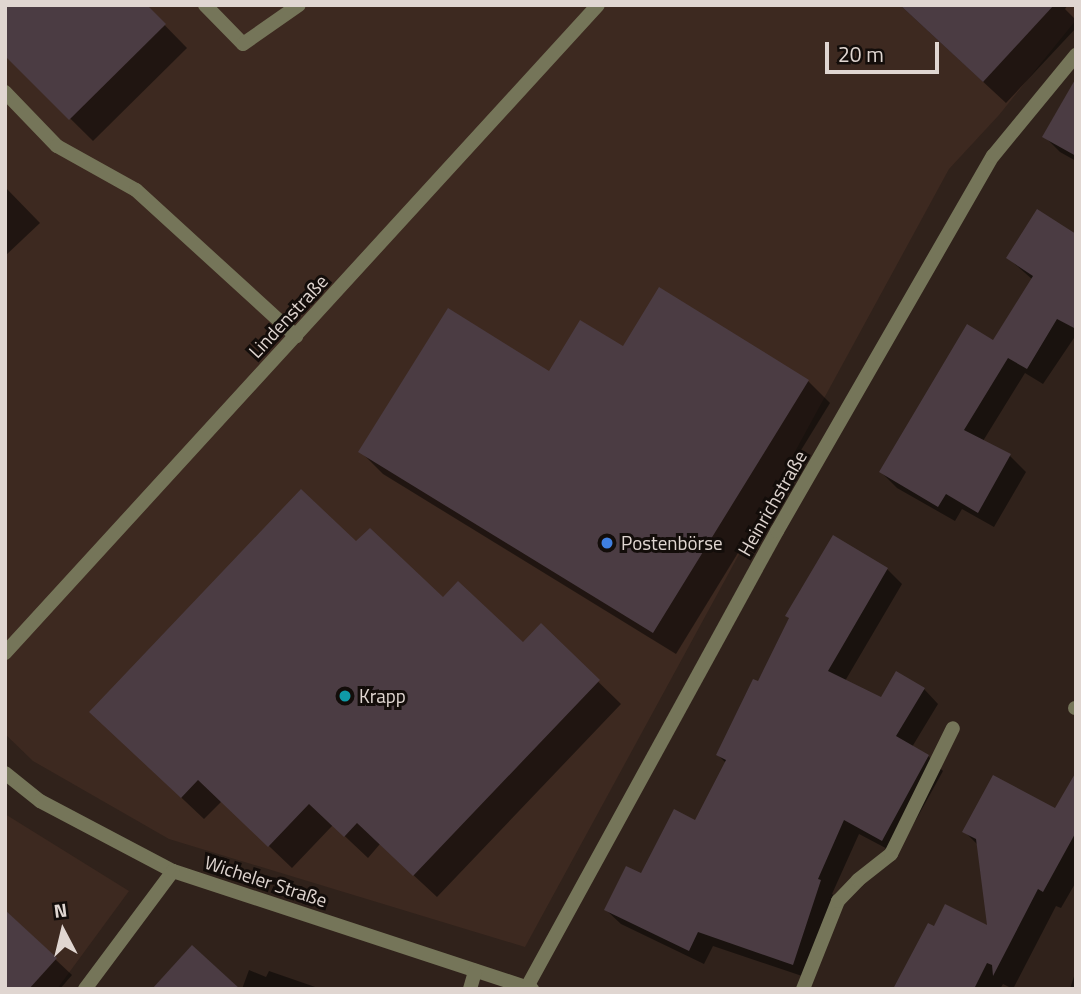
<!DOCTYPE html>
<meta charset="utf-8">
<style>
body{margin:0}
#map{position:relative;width:1081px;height:994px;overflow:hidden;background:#30221b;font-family:"Titillium Web",sans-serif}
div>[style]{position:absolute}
.built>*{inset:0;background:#3d2920}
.shadow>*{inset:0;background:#0007}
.building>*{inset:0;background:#4b3c43}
.service>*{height:14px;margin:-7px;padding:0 7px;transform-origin:7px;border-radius:7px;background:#757559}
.minor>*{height:14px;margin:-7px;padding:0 7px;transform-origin:7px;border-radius:7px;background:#757559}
.tertiary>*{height:14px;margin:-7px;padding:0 7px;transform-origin:7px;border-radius:7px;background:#757559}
.dots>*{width:19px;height:19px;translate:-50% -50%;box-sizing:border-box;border:4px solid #130d0a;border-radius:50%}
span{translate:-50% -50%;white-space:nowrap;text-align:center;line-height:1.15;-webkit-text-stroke:6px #130d0a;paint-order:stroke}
.street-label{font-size:19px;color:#e0d6d1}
.poi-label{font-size:19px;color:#e0d6d1}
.left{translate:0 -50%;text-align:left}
.frame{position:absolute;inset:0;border:7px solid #e0d6d1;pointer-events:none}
.north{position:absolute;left:28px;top:896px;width:70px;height:70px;-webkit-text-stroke:5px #130d0a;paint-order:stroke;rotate:353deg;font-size:19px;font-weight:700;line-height:28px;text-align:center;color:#e0d6d1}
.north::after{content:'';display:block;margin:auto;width:24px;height:32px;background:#e0d6d1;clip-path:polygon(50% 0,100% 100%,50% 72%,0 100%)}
.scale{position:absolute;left:825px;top:42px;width:114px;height:32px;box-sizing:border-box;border:4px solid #e0d6d1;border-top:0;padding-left:9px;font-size:21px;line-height:24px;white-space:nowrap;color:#e0d6d1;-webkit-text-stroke:5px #130d0a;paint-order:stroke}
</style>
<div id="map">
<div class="built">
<i style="clip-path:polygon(5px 5px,1076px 5px,1076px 20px,999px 115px,949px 169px,525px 947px,169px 839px,33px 761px,5px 734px)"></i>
<i style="clip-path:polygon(5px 814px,129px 891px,57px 989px,5px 989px)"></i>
</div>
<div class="shadow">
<i style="clip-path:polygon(145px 5px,187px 48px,93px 141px,5px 54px)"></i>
<i style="clip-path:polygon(900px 5px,1068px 5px,1065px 9px,1076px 20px,1076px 28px,1006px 103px)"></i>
<i style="clip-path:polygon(1076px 87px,1076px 161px,1060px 152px,1044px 136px)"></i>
<i style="clip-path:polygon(5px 187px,40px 223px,5px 256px)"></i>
<i style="clip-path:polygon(1076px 236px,1076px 335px,1043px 384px,1025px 373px,983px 441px,1010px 456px,1026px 472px,994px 527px,962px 509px,955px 521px,897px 488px,881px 472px,994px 343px,1033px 280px,1008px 258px)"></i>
<i style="clip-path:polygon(624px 349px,808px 381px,830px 403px,676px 654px,383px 474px,361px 452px,549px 373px)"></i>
<i style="clip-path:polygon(833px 537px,887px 569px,902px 584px,845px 681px,881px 699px,924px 689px,938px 704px,912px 747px,928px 756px,943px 771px,897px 854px,859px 834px,832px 894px,835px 896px,808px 978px,713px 946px,704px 964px,621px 924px,606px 910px,695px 822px,726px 763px,718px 755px,758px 684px)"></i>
<i style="clip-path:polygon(356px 544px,443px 600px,523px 644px,541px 626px,621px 704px,437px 897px,380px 844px,368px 858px,333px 825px,292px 868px,222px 801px,204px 819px,113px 733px)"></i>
<i style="clip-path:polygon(1076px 804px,1076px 882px,1061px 908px,1056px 906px,1013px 989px,1003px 984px,1000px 989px,906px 989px,935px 928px,989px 928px,979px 846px,964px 831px)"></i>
<i style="clip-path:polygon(5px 912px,72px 975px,60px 989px,5px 989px)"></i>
<i style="clip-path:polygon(249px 970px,266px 977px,269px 971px,321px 989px,242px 989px)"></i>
<i style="clip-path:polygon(1076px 970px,1076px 989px,1070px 989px)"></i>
</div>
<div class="building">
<i style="clip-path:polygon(5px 5px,147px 5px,166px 24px,69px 120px,5px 56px)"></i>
<i style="clip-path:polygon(900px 5px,1054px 5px,983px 82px)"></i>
<i style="clip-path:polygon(1076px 78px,1076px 156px,1042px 137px)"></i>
<i style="clip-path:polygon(1037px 209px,1076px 234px,1076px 329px,1057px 319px,1027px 369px,1008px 358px,964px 430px,1011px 454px,978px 513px,946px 494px,938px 507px,879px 472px,967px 324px,993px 340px,1033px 276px,1006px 258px)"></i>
<i style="clip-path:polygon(659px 287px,809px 380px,653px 633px,358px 452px,448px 308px,549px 371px,580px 320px,623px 346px)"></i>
<i style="clip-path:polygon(301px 489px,356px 541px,370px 528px,443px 597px,458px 581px,523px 642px,541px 623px,600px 680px,413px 876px,357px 823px,344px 837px,309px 804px,268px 847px,198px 780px,181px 798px,89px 712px)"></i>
<i style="clip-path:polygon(833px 535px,888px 568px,828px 671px,881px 697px,896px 671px,925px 688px,896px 736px,929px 755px,882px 841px,844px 820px,818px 879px,821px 880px,793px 965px,698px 932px,689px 951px,604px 910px,626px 866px,641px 873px,674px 809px,695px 820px,726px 760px,716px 755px,753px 679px,758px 681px,789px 618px,785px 616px)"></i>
<i style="clip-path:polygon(1076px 772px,1076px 832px,1043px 892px,1038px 889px,993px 976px,992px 965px,987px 963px,974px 989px,893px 989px,928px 923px,934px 926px,945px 904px,987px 925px,976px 839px,962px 832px,993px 775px,1055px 808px)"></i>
<i style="clip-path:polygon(5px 910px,57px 958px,29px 989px,5px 989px)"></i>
<i style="clip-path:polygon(192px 945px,240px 989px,152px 989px)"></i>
</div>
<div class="service">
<i style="left:205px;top:5px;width:54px;rotate:45.7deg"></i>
<i style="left:243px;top:44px;width:68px;rotate:-34.9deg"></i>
<i style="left:5px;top:92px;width:75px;rotate:46.1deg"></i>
<i style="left:57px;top:146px;width:90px;rotate:29.1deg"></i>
<i style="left:136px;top:190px;width:217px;rotate:42.4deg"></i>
<i style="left:803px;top:989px;width:95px;rotate:-68.3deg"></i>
<i style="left:838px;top:901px;width:29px;rotate:-46deg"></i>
<i style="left:858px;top:880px;width:42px;rotate:-38.2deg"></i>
<i style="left:891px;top:854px;width:140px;rotate:-63.8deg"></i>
</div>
<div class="minor">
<i style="left:1075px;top:708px;width:1px"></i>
<i style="left:5px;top:773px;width:45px;rotate:38.7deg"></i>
<i style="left:40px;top:801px;width:150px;rotate:27.8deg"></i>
<i style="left:173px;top:871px;width:378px;rotate:18.2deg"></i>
<i style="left:527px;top:987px;width:520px;rotate:-61.27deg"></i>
<i style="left:777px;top:531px;width:433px;rotate:-60.1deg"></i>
<i style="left:993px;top:156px;width:131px;rotate:-50.6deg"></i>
<i style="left:85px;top:989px;width:147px;rotate:-53.3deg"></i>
<i style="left:470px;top:989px;width:19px;rotate:-74deg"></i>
</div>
<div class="tertiary">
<i style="left:5px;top:653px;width:878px;rotate:-47.54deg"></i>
</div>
<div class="dots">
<i style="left:607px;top:543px;background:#3f7fe0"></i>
<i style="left:345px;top:696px;background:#0f9aa8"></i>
</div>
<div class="street-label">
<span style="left:288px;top:316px;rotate:-47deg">Lindenstraße</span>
<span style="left:772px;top:503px;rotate:-60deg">Heinrichstraße</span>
<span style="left:266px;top:881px;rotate:18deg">Wicheler Straße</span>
</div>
<div class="poi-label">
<span class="left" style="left:621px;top:543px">Postenbörse</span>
<span class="left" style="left:359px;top:696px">Krapp</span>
</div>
<div class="frame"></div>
<div class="north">N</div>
<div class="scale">20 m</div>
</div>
